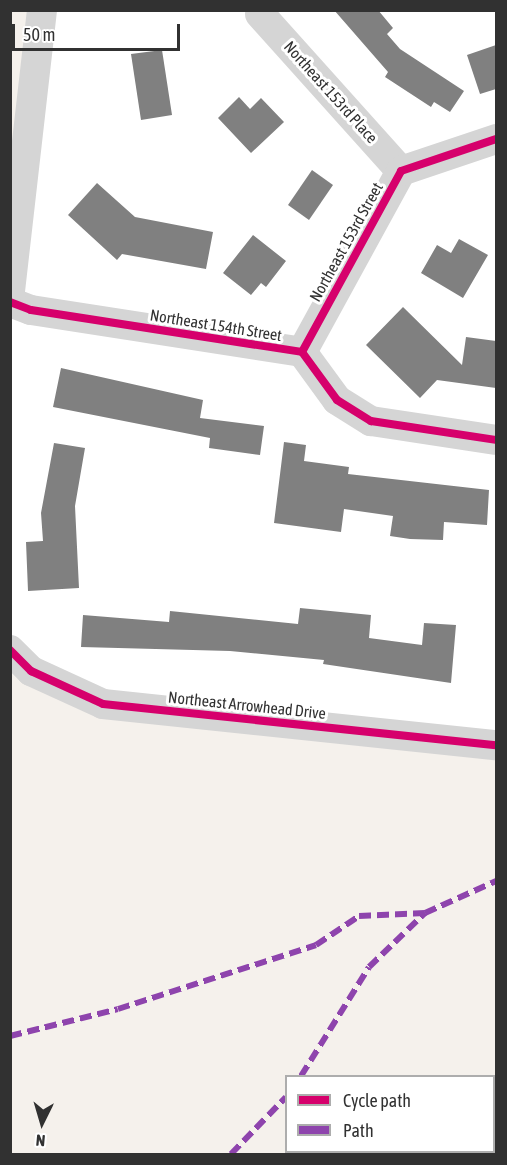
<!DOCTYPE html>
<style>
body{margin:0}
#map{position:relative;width:507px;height:1165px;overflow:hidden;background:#fff;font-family:"Asap Condensed",sans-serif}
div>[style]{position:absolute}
.green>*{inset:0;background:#f5f1ec}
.building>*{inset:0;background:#808080}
.minor>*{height:30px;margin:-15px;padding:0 15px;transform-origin:15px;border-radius:15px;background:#d5d5d5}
.quiet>*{height:6px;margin-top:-3px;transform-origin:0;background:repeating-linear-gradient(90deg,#8e44ad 0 12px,transparent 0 18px)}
.cycleway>*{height:8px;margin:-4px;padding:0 4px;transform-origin:4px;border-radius:4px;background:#d6006c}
span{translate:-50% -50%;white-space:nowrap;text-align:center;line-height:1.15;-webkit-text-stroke:6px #fff;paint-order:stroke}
.street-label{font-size:16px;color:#313131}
.frame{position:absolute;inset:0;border:12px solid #313131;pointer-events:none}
.legend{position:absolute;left:285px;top:1075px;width:210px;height:78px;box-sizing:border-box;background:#fff;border:2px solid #adadad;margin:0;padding:8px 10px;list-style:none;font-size:18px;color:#313131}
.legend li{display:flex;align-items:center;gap:12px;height:30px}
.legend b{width:30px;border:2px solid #adadad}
.north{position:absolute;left:12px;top:1093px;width:60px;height:60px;-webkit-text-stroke:4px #fff;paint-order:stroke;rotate:185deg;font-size:16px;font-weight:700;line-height:24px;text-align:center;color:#313131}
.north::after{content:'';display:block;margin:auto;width:21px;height:27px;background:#313131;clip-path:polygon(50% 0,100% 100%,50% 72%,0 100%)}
.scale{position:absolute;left:12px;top:24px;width:168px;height:27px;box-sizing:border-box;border:3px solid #313131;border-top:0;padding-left:8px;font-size:18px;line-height:21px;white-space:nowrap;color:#313131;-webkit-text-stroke:4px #fff;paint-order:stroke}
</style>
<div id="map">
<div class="green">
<i style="clip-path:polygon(11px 11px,42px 11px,11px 291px)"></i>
<i style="clip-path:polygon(evenodd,10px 650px,64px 690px,496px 745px,496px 1154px,11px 1154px,10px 650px,286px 1076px,494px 1076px,494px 1152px,286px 1152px,286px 1076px)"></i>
</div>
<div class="building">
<i style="clip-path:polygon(334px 10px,378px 10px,393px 28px,387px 34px,400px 49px,464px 91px,450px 112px,434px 102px,431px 107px,385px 77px,388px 72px)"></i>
<i style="clip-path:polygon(496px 45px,496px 89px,480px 94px,467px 55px)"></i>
<i style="clip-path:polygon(162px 50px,172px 115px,141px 120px,131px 54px)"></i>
<i style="clip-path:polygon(239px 97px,250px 109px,261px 98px,284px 122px,251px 153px,218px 118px)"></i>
<i style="clip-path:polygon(312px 170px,333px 185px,309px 220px,288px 205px)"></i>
<i style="clip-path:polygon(97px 183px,135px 217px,213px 232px,206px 269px,122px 254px,117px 260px,68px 215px)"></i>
<i style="clip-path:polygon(253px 235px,286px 261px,266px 287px,261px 283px,251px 295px,223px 273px)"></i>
<i style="clip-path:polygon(459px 239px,488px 255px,463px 298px,421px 273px,437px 245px,451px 253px)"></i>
<i style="clip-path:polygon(403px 307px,462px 365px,466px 337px,496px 341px,496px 388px,437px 380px,420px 398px,366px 345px)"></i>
<i style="clip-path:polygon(61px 368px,203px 400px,200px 418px,264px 426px,260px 455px,209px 448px,210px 438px,53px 407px)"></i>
<i style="clip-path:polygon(284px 442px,306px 445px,304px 461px,349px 467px,348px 474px,489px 490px,487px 525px,444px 522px,443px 540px,410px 539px,390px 536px,393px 516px,344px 509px,341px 532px,274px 523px)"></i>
<i style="clip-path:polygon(54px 443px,85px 448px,75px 506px,79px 588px,28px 591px,26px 542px,43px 541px,41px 513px)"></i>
<i style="clip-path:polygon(300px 608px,371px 615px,369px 638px,422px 645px,424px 623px,456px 625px,451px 683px,323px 664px,324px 660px,230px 651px,81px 647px,83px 615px,169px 622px,170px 611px,298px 624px)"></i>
</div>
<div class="minor">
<i style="left:260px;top:14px;width:211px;rotate:48.1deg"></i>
<i style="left:10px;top:291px;width:283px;rotate:-83.5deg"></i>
<i style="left:10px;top:302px;width:22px;rotate:21deg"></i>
<i style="left:31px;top:310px;width:274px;rotate:8.8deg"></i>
<i style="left:302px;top:352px;width:59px;rotate:53.9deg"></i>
<i style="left:337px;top:400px;width:40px;rotate:32deg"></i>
<i style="left:371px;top:421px;width:126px;rotate:8.6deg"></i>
<i style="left:302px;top:352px;width:206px;rotate:-61.3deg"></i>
<i style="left:401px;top:171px;width:100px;rotate:-18.6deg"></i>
<i style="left:10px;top:650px;width:30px;rotate:45deg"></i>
<i style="left:31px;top:671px;width:79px;rotate:24.6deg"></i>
<i style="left:103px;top:704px;width:395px;rotate:6deg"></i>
</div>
<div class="quiet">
<i style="left:10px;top:1036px;width:111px;rotate:-14deg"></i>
<i style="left:118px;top:1009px;width:208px;rotate:-17.9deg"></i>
<i style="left:316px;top:945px;width:52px;rotate:-34deg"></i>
<i style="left:359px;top:916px;width:66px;rotate:-2.6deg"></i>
<i style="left:425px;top:913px;width:78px;rotate:-24.3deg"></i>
<i style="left:301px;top:1076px;width:128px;rotate:-58deg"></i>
<i style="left:369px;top:967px;width:78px;rotate:-44deg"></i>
<i style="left:231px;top:1154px;width:79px;rotate:-46deg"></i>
</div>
<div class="cycleway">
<i style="left:10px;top:302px;width:22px;rotate:21deg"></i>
<i style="left:31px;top:310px;width:274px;rotate:8.8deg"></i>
<i style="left:302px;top:352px;width:59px;rotate:53.9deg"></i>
<i style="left:337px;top:400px;width:40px;rotate:32deg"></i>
<i style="left:371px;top:421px;width:126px;rotate:8.6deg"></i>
<i style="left:302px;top:352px;width:206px;rotate:-61.3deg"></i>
<i style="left:401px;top:171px;width:100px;rotate:-18.6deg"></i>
<i style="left:10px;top:650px;width:30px;rotate:45deg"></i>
<i style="left:31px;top:671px;width:79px;rotate:24.6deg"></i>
<i style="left:103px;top:704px;width:395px;rotate:6deg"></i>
</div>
<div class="street-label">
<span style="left:331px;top:92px;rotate:48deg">Northeast 153rd Place</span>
<span style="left:346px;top:242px;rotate:-61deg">Northeast 153rd Street</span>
<span style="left:216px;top:325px;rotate:9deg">Northeast 154th Street</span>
<span style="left:247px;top:705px;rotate:6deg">Northeast Arrowhead Drive</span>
</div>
<div class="frame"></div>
<ul class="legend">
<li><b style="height:8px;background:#d6006c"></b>Cycle path</li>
<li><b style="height:8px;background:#8e44ad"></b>Path</li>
</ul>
<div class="north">N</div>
<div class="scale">50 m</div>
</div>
